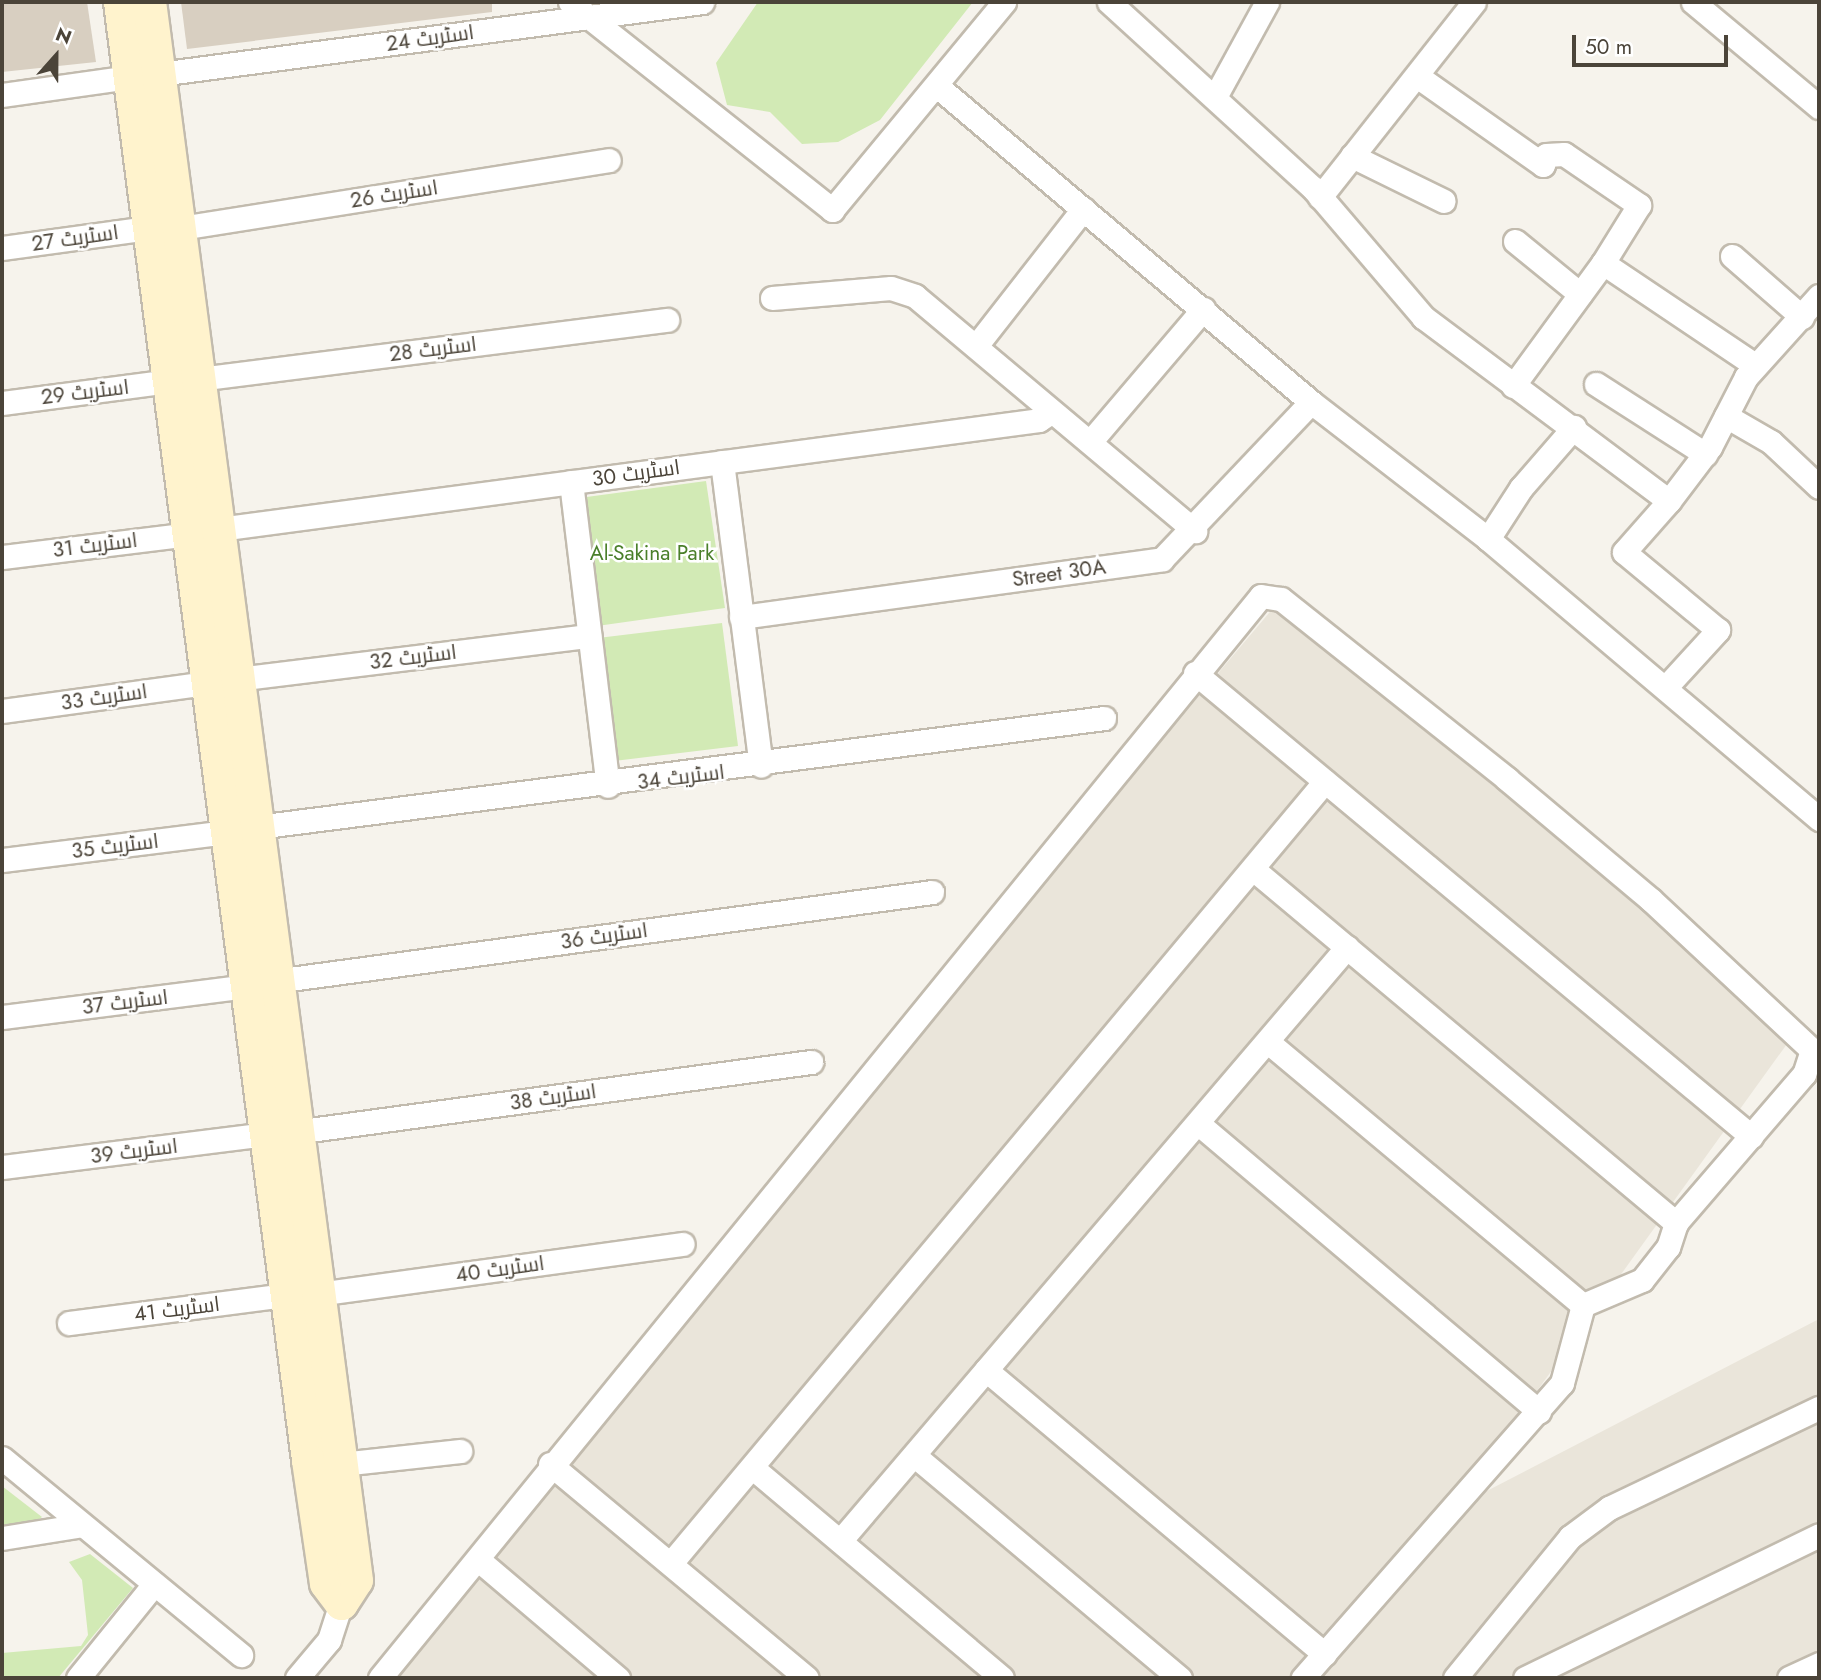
<!DOCTYPE html>
<meta charset="utf-8">
<style>
body{margin:0}
#map{position:relative;width:1821px;height:1680px;overflow:hidden;background:#f6f3ec;font-family:Jost,Cairo,sans-serif}
div>[style]{position:absolute}
.residential>*{inset:0;background:#eae5da}
.green>*{inset:0;background:#d2eab5}
.building>*{inset:0;background:#d8cfc1}
.roads{filter:drop-shadow(2px 0 #c2bbae) drop-shadow(-2px 0 #c2bbae) drop-shadow(0 2px #c2bbae) drop-shadow(0 -2px #c2bbae)}
.street>*{height:23px;margin:-11.5px;padding:0 11.5px;transform-origin:11.5px;border-radius:11.5px;background:#fff}
.secondary>*{height:33px;margin:-16.5px;padding:0 16.5px;transform-origin:16.5px;border-radius:16.5px;background:#fff3cd}
span{translate:-50% -50%;white-space:nowrap;text-align:center;line-height:1.15;-webkit-text-stroke:5px #fff;paint-order:stroke}
.street-label{font-size:21px;color:#4b4439}
.park-label{font-size:21px;color:#4a7f2a}
.frame{position:absolute;inset:0;border:4px solid #4b4439;pointer-events:none}
.north{position:absolute;left:21px;top:21px;width:70px;height:70px;-webkit-text-stroke:5px #fff;paint-order:stroke;rotate:21deg;font-size:19px;font-weight:700;line-height:28px;text-align:center;color:#4b4439}
.north::after{content:'';display:block;margin:auto;width:24px;height:32px;background:#4b4439;clip-path:polygon(50% 0,100% 100%,50% 72%,0 100%)}
.scale{position:absolute;left:1572px;top:35px;width:156px;height:32px;box-sizing:border-box;border:4px solid #4b4439;border-top:0;padding-left:9px;font-size:21px;line-height:24px;white-space:nowrap;color:#4b4439;-webkit-text-stroke:5px #fff;paint-order:stroke}
</style>
<div id="map">
<div class="residential">
<i style="clip-path:polygon(1281px 599px,1797px 1030px,1452px 1509px,1819px 1319px,1819px 1678px,366px 1678px)"></i>
</div>
<div class="green">
<i style="clip-path:polygon(758px 2px,973px 2px,880px 120px,838px 142px,802px 144px,770px 112px,727px 105px,716px 63px)"></i>
<i style="clip-path:polygon(706px 481px,725px 608px,597px 626px,579px 498px)"></i>
<i style="clip-path:polygon(722px 623px,738px 746px,614px 761px,598px 638px)"></i>
<i style="clip-path:polygon(2px 1486px,42px 1517px,26px 1528px,2px 1528px)"></i>
<i style="clip-path:polygon(90px 1554px,133px 1588px,58px 1678px,2px 1678px,2px 1653px,81px 1646px,88px 1635px,82px 1580px,69px 1562px)"></i>
</div>
<div class="building">
<i style="clip-path:polygon(2px 2px,87px 2px,96px 62px,2px 72px)"></i>
<i style="clip-path:polygon(181px 2px,492px 2px,492px 12px,187px 49px)"></i>
</div>
<div class="roads">
<div class="street">
<i style="left:570px;top:2px;width:335px;rotate:38.4deg"></i>
<i style="left:832px;top:210px;width:270px;rotate:-50.4deg"></i>
<i style="left:1109px;top:2px;width:276px;rotate:42.4deg"></i>
<i style="left:1313px;top:188px;width:170px;rotate:49.5deg"></i>
<i style="left:1423px;top:317px;width:307px;rotate:36.8deg"></i>
<i style="left:1669px;top:501px;width:68px;rotate:-52.8deg"></i>
<i style="left:1710px;top:447px;width:79px;rotate:-62.8deg"></i>
<i style="left:1746px;top:377px;width:109px;rotate:-48deg"></i>
<i style="left:1693px;top:2px;width:164px;rotate:39.8deg"></i>
<i style="left:159px;top:74px;width:548px;rotate:-7.55deg"></i>
<i style="left:1417px;top:76px;width:154px;rotate:35.2deg"></i>
<i style="left:1543px;top:165px;width:10px;rotate:-73deg"></i>
<i style="left:1546px;top:155px;width:18px;rotate:-3deg"></i>
<i style="left:1564px;top:154px;width:91px;rotate:34.2deg"></i>
<i style="left:1639px;top:205px;width:68px;rotate:121.8deg"></i>
<i style="left:937px;top:86px;width:490px;rotate:40.2deg"></i>
<i style="left:1311px;top:402px;width:224px;rotate:37.7deg"></i>
<i style="left:1488px;top:539px;width:61px;rotate:-57.1deg"></i>
<i style="left:1521px;top:488px;width:81px;rotate:-49deg"></i>
<i style="left:2px;top:95px;width:129px;rotate:-8deg"></i>
<i style="left:1215px;top:97px;width:108px;rotate:-61.3deg"></i>
<i style="left:1352px;top:156px;width:102px;rotate:26.1deg"></i>
<i style="left:1320px;top:197px;width:248px;rotate:-51.7deg"></i>
<i style="left:180px;top:228px;width:434px;rotate:-9deg"></i>
<i style="left:1515px;top:241px;width:84px;rotate:39.2deg"></i>
<i style="left:2px;top:248px;width:147px;rotate:-7.8deg"></i>
<i style="left:1732px;top:256px;width:93px;rotate:41.1deg"></i>
<i style="left:772px;top:298px;width:119px;rotate:-4.8deg"></i>
<i style="left:891px;top:288px;width:25px;rotate:18deg"></i>
<i style="left:915px;top:296px;width:366px;rotate:40deg"></i>
<i style="left:976px;top:346px;width:174px;rotate:-52deg"></i>
<i style="left:199px;top:379px;width:472px;rotate:-7.2deg"></i>
<i style="left:1596px;top:384px;width:130px;rotate:32.7deg"></i>
<i style="left:1513px;top:386px;width:152px;rotate:-53.8deg"></i>
<i style="left:1603px;top:263px;width:184px;rotate:33.9deg"></i>
<i style="left:2px;top:403px;width:168px;rotate:-7.5deg"></i>
<i style="left:1726px;top:416px;width:52px;rotate:30deg"></i>
<i style="left:1771px;top:442px;width:66px;rotate:43.2deg"></i>
<i style="left:1090px;top:442px;width:175px;rotate:-49.6deg"></i>
<i style="left:722px;top:462px;width:306px;rotate:82.7deg"></i>
<i style="left:571px;top:482px;width:306px;rotate:83.1deg"></i>
<i style="left:219px;top:529px;width:827px;rotate:-7.57deg"></i>
<i style="left:1039px;top:420px;width:14px;rotate:-34deg"></i>
<i style="left:1488px;top:539px;width:434px;rotate:40.2deg"></i>
<i style="left:2px;top:557px;width:187px;rotate:-7deg"></i>
<i style="left:741px;top:617px;width:425px;rotate:-7.8deg"></i>
<i style="left:1162px;top:559px;width:216px;rotate:-46.5deg"></i>
<i style="left:1195px;top:673px;width:724px;rotate:39.79deg"></i>
<i style="left:237px;top:679px;width:355px;rotate:-7deg"></i>
<i style="left:1665px;top:688px;width:79px;rotate:-47.6deg"></i>
<i style="left:1718px;top:630px;width:122px;rotate:-140.3deg"></i>
<i style="left:1624px;top:552px;width:68px;rotate:-48.6deg"></i>
<i style="left:2px;top:711px;width:207px;rotate:-7.8deg"></i>
<i style="left:257px;top:827px;width:854px;rotate:-7.33deg"></i>
<i style="left:2px;top:860px;width:227px;rotate:-7.1deg"></i>
<i style="left:1253px;top:869px;width:552px;rotate:39.93deg"></i>
<i style="left:275px;top:981px;width:663px;rotate:-7.71deg"></i>
<i style="left:2px;top:1017px;width:247px;rotate:-7.2deg"></i>
<i style="left:1268px;top:1042px;width:410px;rotate:39.9deg"></i>
<i style="left:1200px;top:1125px;width:444px;rotate:40.2deg"></i>
<i style="left:295px;top:1132px;width:521px;rotate:-7.73deg"></i>
<i style="left:2px;top:1167px;width:266px;rotate:-7.1deg"></i>
<i style="left:317px;top:1294px;width:369px;rotate:-7.8deg"></i>
<i style="left:69px;top:1323px;width:219px;rotate:-7.4deg"></i>
<i style="left:986px;top:1370px;width:442px;rotate:40deg"></i>
<i style="left:915px;top:1456px;width:346px;rotate:40deg"></i>
<i style="left:2px;top:1458px;width:310px;rotate:39.5deg"></i>
<i style="left:341px;top:1464px;width:120px;rotate:-6.2deg"></i>
<i style="left:550px;top:1464px;width:334px;rotate:39.8deg"></i>
<i style="left:754px;top:1469px;width:324px;rotate:40.1deg"></i>
<i style="left:2px;top:1538px;width:81px;rotate:-9.2deg"></i>
<i style="left:840px;top:1541px;width:781px;rotate:-49.52deg"></i>
<i style="left:481px;top:1562px;width:180px;rotate:40.3deg"></i>
<i style="left:671px;top:1563px;width:1019px;rotate:-50.09deg"></i>
<i style="left:78px;top:1678px;width:121px;rotate:-51deg"></i>
<i style="left:297px;top:1678px;width:50px;rotate:-49.9deg"></i>
<i style="left:329px;top:1640px;width:39px;rotate:-72deg"></i>
<i style="left:380px;top:1678px;width:1395px;rotate:-50.85deg"></i>
<i style="left:1261px;top:596px;width:20px;rotate:9deg"></i>
<i style="left:1281px;top:599px;width:289px;rotate:38.5deg"></i>
<i style="left:1507px;top:779px;width:187px;rotate:40deg"></i>
<i style="left:1650px;top:899px;width:221px;rotate:43deg"></i>
<i style="left:1812px;top:1050px;width:25px;rotate:108deg"></i>
<i style="left:1804px;top:1074px;width:196px;rotate:130.7deg"></i>
<i style="left:1676px;top:1223px;width:25px;rotate:108deg"></i>
<i style="left:1668px;top:1247px;width:42px;rotate:128.2deg"></i>
<i style="left:1642px;top:1280px;width:64px;rotate:157deg"></i>
<i style="left:1583px;top:1305px;width:81px;rotate:105.1deg"></i>
<i style="left:1562px;top:1383px;width:393px;rotate:131.3deg"></i>
<i style="left:1455px;top:1678px;width:182px;rotate:-50.8deg"></i>
<i style="left:1570px;top:1537px;width:49px;rotate:-36.6deg"></i>
<i style="left:1609px;top:1508px;width:233px;rotate:-25.5deg"></i>
<i style="left:1525px;top:1678px;width:327px;rotate:-25.9deg"></i>
<i style="left:1789px;top:1678px;width:33px;rotate:-25deg"></i>
</div>
<div class="secondary">
<i style="left:120px;top:2px;width:1470px;rotate:82.65deg"></i>
<i style="left:308px;top:1460px;width:124px;rotate:81.7deg"></i>
<i style="left:326px;top:1583px;width:25px;rotate:53deg"></i>
<i style="left:341px;top:1603px;width:27px;rotate:-57deg"></i>
<i style="left:356px;top:1580px;width:1592px;rotate:-97.47deg"></i>
</div>
</div>
<div class="street-label">
<span style="left:430px;top:38px;rotate:-8deg">اسٹریٹ 24</span>
<span style="left:394px;top:194px;rotate:-9deg">اسٹریٹ 26</span>
<span style="left:75px;top:238px;rotate:-8deg">اسٹریٹ 27</span>
<span style="left:433px;top:349px;rotate:-7deg">اسٹریٹ 28</span>
<span style="left:85px;top:392px;rotate:-7deg">اسٹریٹ 29</span>
<span style="left:636px;top:473px;rotate:-8deg">اسٹریٹ 30</span>
<span style="left:95px;top:545px;rotate:-7deg">اسٹریٹ 31</span>
<span style="left:1059px;top:573px;rotate:-8deg">Street 30A</span>
<span style="left:413px;top:657px;rotate:-7deg">اسٹریٹ 32</span>
<span style="left:104px;top:697px;rotate:-8deg">اسٹریٹ 33</span>
<span style="left:681px;top:777px;rotate:-7deg">اسٹریٹ 34</span>
<span style="left:115px;top:846px;rotate:-7deg">اسٹریٹ 35</span>
<span style="left:604px;top:936px;rotate:-8deg">اسٹریٹ 36</span>
<span style="left:125px;top:1002px;rotate:-7deg">اسٹریٹ 37</span>
<span style="left:553px;top:1097px;rotate:-8deg">اسٹریٹ 38</span>
<span style="left:134px;top:1151px;rotate:-7deg">اسٹریٹ 39</span>
<span style="left:500px;top:1269px;rotate:-8deg">اسٹریٹ 40</span>
<span style="left:177px;top:1309px;rotate:-7deg">اسٹریٹ 41</span>
</div>
<div class="park-label">
<span style="left:652px;top:553px">Al-Sakina Park</span>
</div>
<div class="frame"></div>
<div class="north">N</div>
<div class="scale">50 m</div>
</div>
